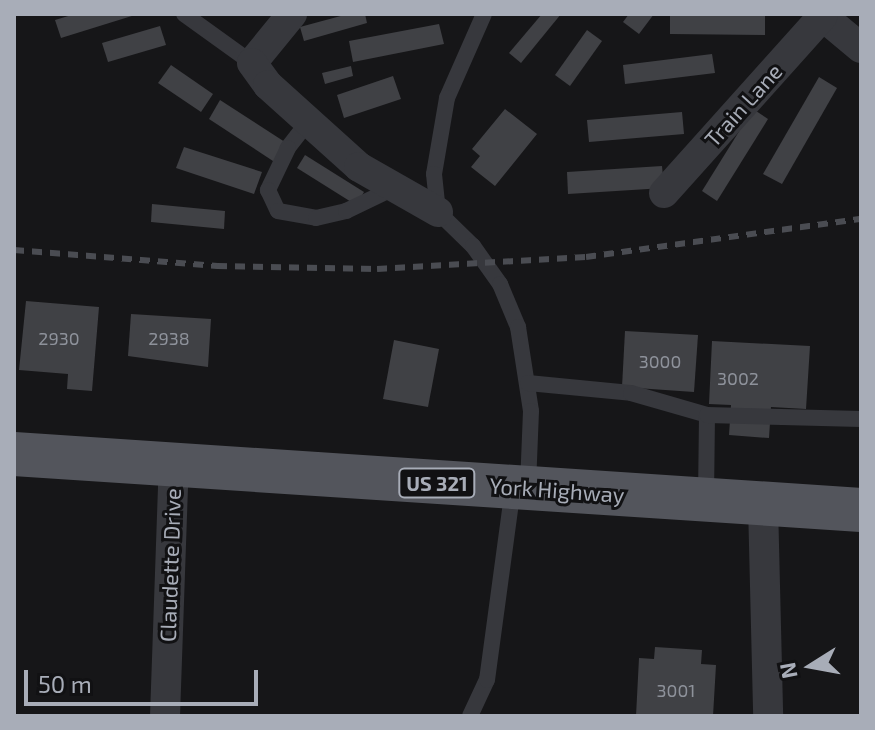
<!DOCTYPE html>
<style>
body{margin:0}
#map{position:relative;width:875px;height:730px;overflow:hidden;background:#161618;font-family:"Exo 2",sans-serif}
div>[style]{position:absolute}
.building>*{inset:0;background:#404145}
.lane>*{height:16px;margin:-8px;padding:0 8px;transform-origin:8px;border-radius:8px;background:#37383d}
.street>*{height:30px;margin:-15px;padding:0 15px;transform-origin:15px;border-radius:15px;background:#37383d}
.primary>*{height:44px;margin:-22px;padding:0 22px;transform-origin:22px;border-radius:22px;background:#53555c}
.rail>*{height:6px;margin-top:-3px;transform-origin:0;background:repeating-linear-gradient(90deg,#4a4c52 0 10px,transparent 0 18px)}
span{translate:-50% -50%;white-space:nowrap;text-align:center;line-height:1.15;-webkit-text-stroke:6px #111113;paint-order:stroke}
.number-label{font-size:18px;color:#8e929b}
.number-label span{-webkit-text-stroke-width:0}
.shield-label span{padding:2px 6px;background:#111113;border:2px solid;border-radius:6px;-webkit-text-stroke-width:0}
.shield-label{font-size:20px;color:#a8adb8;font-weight:700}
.street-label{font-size:22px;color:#a8adb8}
.frame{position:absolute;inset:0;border:16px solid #a8adb8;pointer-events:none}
.north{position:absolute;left:771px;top:626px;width:80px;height:80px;-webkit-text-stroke:6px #111113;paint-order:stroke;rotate:259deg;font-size:22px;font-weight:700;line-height:32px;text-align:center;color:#a8adb8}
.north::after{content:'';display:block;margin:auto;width:28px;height:36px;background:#a8adb8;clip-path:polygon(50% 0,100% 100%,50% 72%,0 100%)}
.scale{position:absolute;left:24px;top:670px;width:234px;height:36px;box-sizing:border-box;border:4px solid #a8adb8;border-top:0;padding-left:10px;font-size:24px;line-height:28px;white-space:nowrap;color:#a8adb8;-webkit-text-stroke:6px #111113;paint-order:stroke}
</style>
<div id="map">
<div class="building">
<i style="clip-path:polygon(75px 14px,134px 14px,135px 15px,61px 38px,55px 20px)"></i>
<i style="clip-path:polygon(348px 14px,365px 14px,367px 23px,304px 41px,300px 27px)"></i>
<i style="clip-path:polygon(542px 14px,561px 14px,521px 63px,509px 53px)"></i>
<i style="clip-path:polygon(629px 14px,654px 14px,639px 34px,623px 22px)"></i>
<i style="clip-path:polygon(670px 14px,765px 14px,765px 35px,670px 34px)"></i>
<i style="clip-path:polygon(439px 24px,444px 44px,353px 62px,349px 41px)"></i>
<i style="clip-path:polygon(160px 26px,166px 45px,108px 62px,102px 43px)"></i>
<i style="clip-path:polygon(587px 30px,602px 41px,570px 86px,555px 75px)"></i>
<i style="clip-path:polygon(712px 54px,715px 73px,625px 84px,623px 65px)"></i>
<i style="clip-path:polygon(171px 65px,213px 94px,201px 112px,158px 83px)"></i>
<i style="clip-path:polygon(351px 66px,353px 76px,325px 84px,322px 73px)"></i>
<i style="clip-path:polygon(393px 76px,401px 99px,344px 118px,337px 95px)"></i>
<i style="clip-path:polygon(819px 77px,837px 88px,782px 184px,763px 174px)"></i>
<i style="clip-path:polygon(220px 100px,288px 144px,276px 163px,209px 119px)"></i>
<i style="clip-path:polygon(505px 109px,537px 134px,495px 186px,471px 167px,480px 156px,472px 149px)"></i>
<i style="clip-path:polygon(753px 109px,768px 119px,717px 201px,702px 191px)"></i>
<i style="clip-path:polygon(682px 112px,684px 134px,589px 142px,587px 120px)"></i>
<i style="clip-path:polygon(184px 147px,262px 172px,254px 194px,176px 168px)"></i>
<i style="clip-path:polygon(305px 155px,364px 192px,356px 205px,297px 168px)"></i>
<i style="clip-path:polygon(662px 166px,664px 188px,568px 194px,567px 172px)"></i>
<i style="clip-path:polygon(152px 204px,225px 211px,224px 229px,151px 222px)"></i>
<i style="clip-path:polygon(26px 301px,99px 307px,92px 391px,67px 389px,68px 374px,19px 370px)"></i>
<i style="clip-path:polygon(131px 314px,211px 319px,208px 367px,128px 356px)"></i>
<i style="clip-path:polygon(625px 331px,698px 335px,694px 392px,622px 387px)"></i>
<i style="clip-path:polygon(394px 340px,439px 349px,428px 407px,383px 399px)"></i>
<i style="clip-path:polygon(712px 341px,810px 346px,806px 409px,771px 407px,769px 438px,729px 435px,731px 405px,709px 404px)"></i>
<i style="clip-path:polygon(655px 647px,702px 650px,701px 664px,716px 665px,713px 716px,636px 716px,639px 658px,654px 659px)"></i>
</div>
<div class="lane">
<i style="left:184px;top:14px;width:84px;rotate:35.8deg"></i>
<i style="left:484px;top:14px;width:92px;rotate:113.8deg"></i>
<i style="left:447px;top:98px;width:77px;rotate:99.7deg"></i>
<i style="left:434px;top:174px;width:38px;rotate:84deg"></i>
<i style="left:438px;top:212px;width:49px;rotate:44.2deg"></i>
<i style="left:473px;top:246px;width:47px;rotate:54.6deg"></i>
<i style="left:500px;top:284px;width:47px;rotate:67.3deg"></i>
<i style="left:518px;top:327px;width:85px;rotate:81.2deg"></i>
<i style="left:531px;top:411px;width:75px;rotate:92.3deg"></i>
<i style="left:308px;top:122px;width:33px;rotate:128deg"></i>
<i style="left:288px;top:148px;width:47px;rotate:115.5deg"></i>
<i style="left:268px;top:190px;width:23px;rotate:65deg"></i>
<i style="left:278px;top:211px;width:39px;rotate:10deg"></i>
<i style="left:316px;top:218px;width:31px;rotate:-13deg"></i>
<i style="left:346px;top:211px;width:53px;rotate:-25.6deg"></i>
<i style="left:528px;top:383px;width:103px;rotate:5.5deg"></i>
<i style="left:631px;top:393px;width:79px;rotate:16.1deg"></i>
<i style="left:707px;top:415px;width:83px;rotate:90.7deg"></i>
<i style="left:707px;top:415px;width:154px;rotate:1.5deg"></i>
<i style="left:470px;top:716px;width:40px;rotate:-65deg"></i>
<i style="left:487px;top:680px;width:195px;rotate:-82.3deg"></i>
</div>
<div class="street">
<i style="left:292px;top:14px;width:63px;rotate:129.2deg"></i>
<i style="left:252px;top:63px;width:27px;rotate:54deg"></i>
<i style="left:268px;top:85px;width:122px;rotate:42deg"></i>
<i style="left:359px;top:167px;width:91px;rotate:29.7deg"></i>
<i style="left:820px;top:14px;width:53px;rotate:39.7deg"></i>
<i style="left:664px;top:193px;width:237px;rotate:-48.1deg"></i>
<i style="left:763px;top:504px;width:212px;rotate:88.6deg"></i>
<i style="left:165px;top:716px;width:253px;rotate:-88deg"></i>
</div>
<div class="primary">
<i style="left:14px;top:454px;width:849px;rotate:3.78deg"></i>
</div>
<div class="rail">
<i style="left:14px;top:250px;width:204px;rotate:4.5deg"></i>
<i style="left:217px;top:266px;width:160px;rotate:1.1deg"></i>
<i style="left:377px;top:269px;width:209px;rotate:-3.3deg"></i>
<i style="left:586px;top:257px;width:278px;rotate:-7.9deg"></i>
</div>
<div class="number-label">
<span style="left:59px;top:338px">2930</span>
<span style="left:169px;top:338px">2938</span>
<span style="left:660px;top:361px">3000</span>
<span style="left:738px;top:378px">3002</span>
<span style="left:676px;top:690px">3001</span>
</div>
<div class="shield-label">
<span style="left:437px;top:483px">US 321</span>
</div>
<div class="street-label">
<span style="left:743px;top:105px;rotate:-48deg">Train Lane</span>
<span style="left:557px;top:490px;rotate:4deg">York Highway</span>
<span style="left:170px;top:565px;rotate:-88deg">Claudette Drive</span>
</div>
<div class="frame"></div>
<div class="north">N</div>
<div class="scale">50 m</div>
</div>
